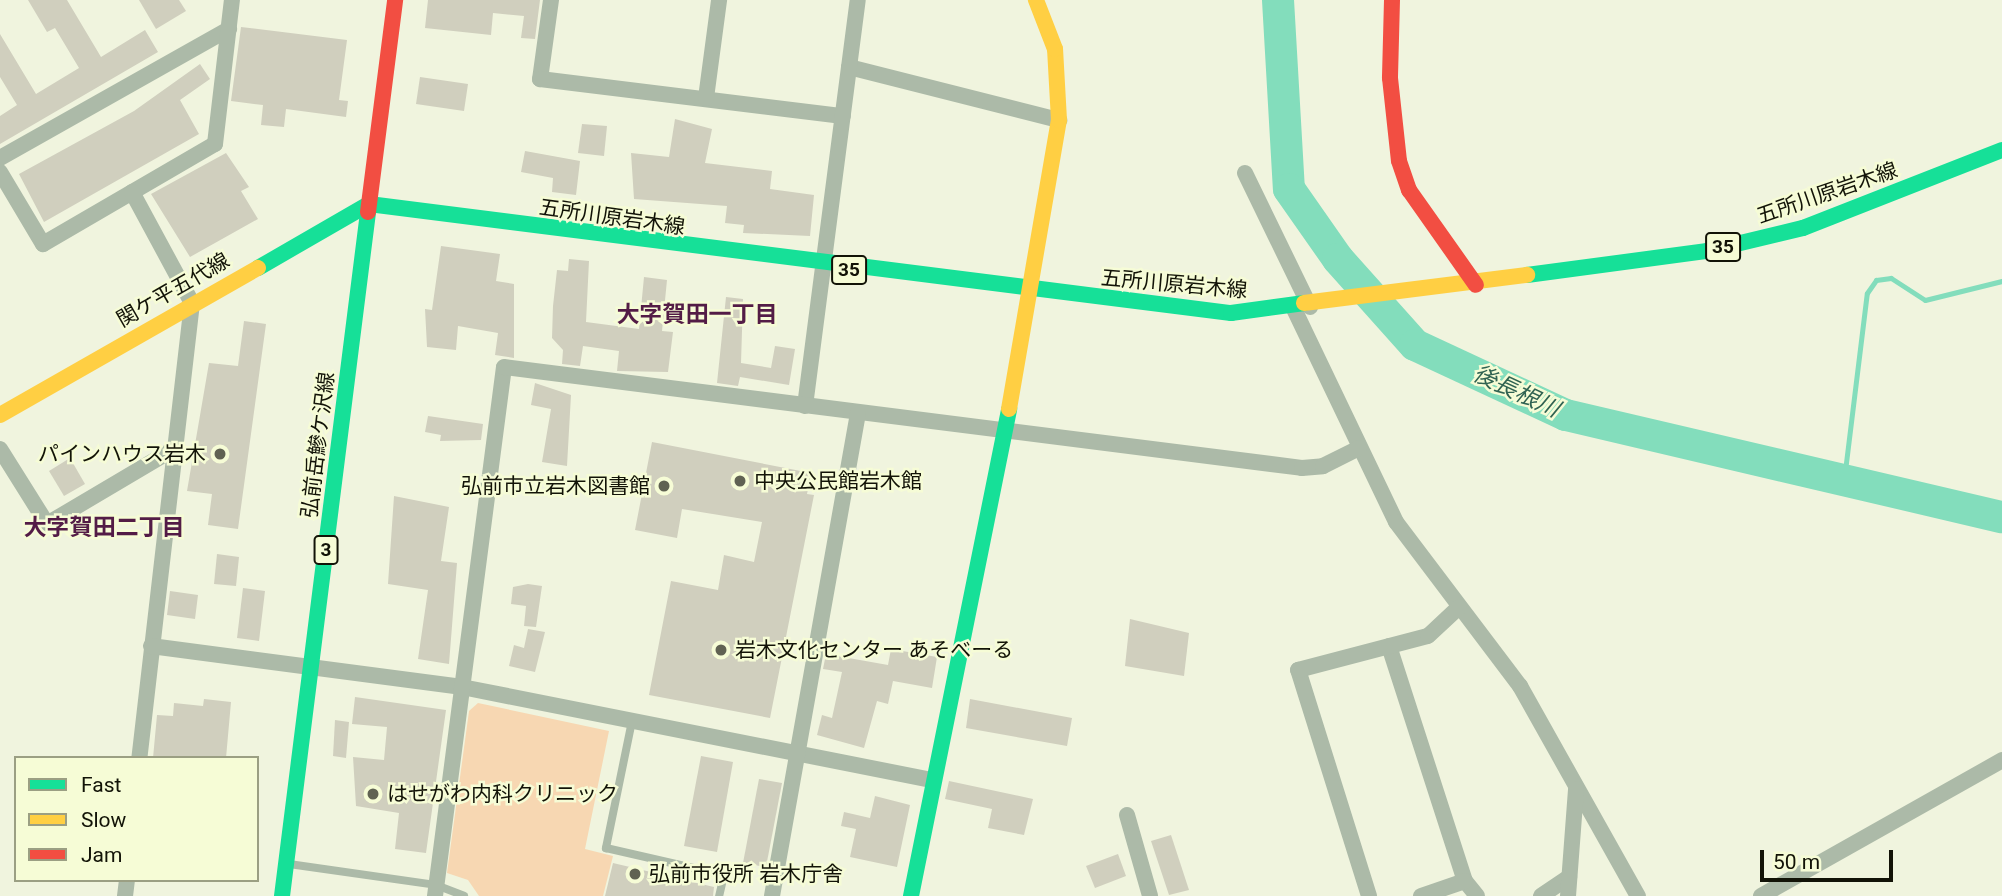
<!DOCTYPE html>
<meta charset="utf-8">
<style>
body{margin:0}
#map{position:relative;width:2002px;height:896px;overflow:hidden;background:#f0f4de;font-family:Roboto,"Noto Sans JP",sans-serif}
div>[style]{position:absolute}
.green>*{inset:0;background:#f7d7b2}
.stream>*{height:5px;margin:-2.5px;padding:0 2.5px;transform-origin:2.5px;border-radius:2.5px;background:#83ddbc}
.river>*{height:32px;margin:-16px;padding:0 16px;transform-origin:16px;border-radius:16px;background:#83ddbc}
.building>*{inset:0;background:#d0cfbe}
.lane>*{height:8px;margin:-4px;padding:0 4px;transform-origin:4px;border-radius:4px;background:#acbaa8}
.street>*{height:16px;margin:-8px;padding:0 8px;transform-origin:8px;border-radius:8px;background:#acbaa8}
.fast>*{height:16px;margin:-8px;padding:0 8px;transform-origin:8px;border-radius:8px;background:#16e098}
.slow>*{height:16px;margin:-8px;padding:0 8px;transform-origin:8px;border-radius:8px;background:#ffcf43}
.jam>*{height:16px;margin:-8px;padding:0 8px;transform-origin:8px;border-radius:8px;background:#f24e42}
.dots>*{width:19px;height:19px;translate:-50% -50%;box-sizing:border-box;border:4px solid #f6fcd6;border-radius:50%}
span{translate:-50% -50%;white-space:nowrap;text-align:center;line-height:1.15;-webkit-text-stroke:5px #f6fcd6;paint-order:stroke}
.shield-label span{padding:2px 5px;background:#f6fcd6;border:2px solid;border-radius:5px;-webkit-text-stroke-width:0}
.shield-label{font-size:19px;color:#121307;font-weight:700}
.street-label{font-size:21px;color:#121307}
.poi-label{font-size:21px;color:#121307}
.right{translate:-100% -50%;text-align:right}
.left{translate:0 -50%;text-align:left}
.neighbourhood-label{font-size:23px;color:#531c46;font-weight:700}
.water-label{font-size:23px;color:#306352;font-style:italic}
.legend{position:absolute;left:14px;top:756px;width:245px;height:126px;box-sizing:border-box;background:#f6fcd6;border:2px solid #9b9f83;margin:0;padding:9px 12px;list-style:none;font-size:21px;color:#121307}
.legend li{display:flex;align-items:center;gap:14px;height:35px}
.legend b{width:35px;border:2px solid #9b9f83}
.scale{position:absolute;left:1760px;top:850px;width:133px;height:32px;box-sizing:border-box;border:4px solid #121307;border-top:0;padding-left:9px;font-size:21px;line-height:24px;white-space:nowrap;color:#121307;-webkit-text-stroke:5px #f6fcd6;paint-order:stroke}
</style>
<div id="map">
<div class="green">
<i style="clip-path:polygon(478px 703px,609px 731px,585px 849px,613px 856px,603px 896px,479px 896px,468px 880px,447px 873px,469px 711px)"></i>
</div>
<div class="stream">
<i style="left:1844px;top:479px;width:187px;rotate:-83deg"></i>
<i style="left:1867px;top:293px;width:16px;rotate:-55deg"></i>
<i style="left:1876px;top:280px;width:15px;rotate:-8deg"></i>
<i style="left:1891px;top:278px;width:40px;rotate:32.9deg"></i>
<i style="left:1925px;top:300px;width:79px;rotate:-13.9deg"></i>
</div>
<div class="river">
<i style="left:1278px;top:0;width:189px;rotate:86.7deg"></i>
<i style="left:1289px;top:189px;width:85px;rotate:55deg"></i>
<i style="left:1338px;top:259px;width:115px;rotate:48.2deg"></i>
<i style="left:1415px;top:345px;width:166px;rotate:24.9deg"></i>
<i style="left:1566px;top:415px;width:448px;rotate:13.2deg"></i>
</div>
<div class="building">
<i style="clip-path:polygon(28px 0,67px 0,101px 57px,145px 30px,158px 52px,0 144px,0 116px,17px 105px,0 77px,0 34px,36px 94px,79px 68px,55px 28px,47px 32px)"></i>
<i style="clip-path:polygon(139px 0,179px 0,186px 11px,156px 29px)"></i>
<i style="clip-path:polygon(428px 0,540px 0,535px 39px,521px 38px,524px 16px,493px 13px,491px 35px,425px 28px)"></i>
<i style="clip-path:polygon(241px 27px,347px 40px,339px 100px,348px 101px,346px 117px,286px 109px,284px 127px,261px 125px,263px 105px,231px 101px)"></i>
<i style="clip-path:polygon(200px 64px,210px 79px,180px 100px,199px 134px,44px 222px,19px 174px,134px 111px)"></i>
<i style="clip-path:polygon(420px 77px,468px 84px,464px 111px,416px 104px)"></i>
<i style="clip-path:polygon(675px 119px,712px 129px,705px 163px,772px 171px,770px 189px,814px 195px,810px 236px,743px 233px,744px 225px,725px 223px,727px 206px,634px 199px,631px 153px,669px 157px)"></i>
<i style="clip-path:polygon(582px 124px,607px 126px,604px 156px,578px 153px)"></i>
<i style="clip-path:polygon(525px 151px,580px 161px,576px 195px,552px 192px,553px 178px,521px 172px)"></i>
<i style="clip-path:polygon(226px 153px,249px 187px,241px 191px,258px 219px,190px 257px,151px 194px)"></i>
<i style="clip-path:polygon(441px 246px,500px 254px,496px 281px,514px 284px,514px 358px,495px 355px,498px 333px,458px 326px,456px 350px,427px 347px,425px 309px,432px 310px)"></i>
<i style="clip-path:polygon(569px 259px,589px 261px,586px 322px,639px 329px,644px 277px,667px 280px,662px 331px,673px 332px,668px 372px,617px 371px,619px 351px,583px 346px,580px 366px,562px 364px,563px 350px,552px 338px,553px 306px,557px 270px,568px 271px)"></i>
<i style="clip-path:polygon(726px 297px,743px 299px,741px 363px,771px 368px,775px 346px,795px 349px,789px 385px,740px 377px,738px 386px,717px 383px)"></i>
<i style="clip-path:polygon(244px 321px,266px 324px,238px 529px,208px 525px,212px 494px,187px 491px,209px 363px,238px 366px)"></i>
<i style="clip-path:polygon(535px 383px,571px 395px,567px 466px,542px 462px,551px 409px,531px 405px)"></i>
<i style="clip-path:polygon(428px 416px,483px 424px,481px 440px,440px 441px,441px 435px,425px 432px)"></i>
<i style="clip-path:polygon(652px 442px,811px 473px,807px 494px,814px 495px,770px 718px,649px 695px,671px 581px,718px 590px,724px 555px,754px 562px,762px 522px,682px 509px,677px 538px,635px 530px)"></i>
<i style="clip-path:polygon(70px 458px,85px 484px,64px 496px,49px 471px)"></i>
<i style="clip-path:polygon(394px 496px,449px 507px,441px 561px,457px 563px,449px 664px,418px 659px,428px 590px,388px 584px)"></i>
<i style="clip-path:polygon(217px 554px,239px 557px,236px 586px,214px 584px)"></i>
<i style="clip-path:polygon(528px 584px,542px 586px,536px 627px,524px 626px,526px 606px,511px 604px,513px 587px)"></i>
<i style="clip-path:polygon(243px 588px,265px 591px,259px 641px,237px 638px)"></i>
<i style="clip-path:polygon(170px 591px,198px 595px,195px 619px,167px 615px)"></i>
<i style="clip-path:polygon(1130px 619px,1189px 633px,1184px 676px,1125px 666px)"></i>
<i style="clip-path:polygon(528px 629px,545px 632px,535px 672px,509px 666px,514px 645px,524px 648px)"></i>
<i style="clip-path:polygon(891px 649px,937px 657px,932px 688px,893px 681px,888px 704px,877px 701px,864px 748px,817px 735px,822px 715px,832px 718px,842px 672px,823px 669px,826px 654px,888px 665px)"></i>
<i style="clip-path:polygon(355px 697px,446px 710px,426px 853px,395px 849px,399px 813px,356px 806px,353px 757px,384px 760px,387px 727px,352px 724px)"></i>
<i style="clip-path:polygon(204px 699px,231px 702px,226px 758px,153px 758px,157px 715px,173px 716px,174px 703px,203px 706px)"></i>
<i style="clip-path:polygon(970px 699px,1072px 718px,1067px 746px,966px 728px)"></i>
<i style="clip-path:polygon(335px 720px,349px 722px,346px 758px,333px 756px)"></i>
<i style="clip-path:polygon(701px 756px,733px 762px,717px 852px,684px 846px)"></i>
<i style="clip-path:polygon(759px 779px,782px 783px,766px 867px,743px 863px)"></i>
<i style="clip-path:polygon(949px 781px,1033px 799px,1024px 835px,988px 828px,992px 809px,945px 799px)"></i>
<i style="clip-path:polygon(875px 796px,910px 805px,897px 867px,850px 857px,856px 829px,841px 826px,844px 812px,870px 818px)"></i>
<i style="clip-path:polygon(1171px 835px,1189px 890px,1169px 895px,1151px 841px)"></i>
<i style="clip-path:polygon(1118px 854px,1126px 876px,1095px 888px,1086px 866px)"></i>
<i style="clip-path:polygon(613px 863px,714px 887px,713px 896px,605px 896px)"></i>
</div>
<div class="lane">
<i style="left:632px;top:721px;width:130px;rotate:101.6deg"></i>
<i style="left:606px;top:848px;width:121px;rotate:12.9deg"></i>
<i style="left:724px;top:875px;width:22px;rotate:103deg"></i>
<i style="left:289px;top:864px;width:148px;rotate:8.1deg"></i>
<i style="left:436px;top:885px;width:30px;rotate:21deg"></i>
</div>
<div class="street">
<i style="left:551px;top:0;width:80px;rotate:97.9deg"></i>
<i style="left:540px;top:79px;width:305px;rotate:7deg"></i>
<i style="left:849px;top:67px;width:217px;rotate:14.2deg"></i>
<i style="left:706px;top:98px;width:99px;rotate:-82.4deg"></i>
<i style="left:0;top:158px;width:263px;rotate:-29.4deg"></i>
<i style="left:0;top:172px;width:84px;rotate:59.2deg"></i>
<i style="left:43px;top:244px;width:199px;rotate:-30.2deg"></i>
<i style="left:215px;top:144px;width:145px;rotate:-83.3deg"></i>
<i style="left:1245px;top:173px;width:149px;rotate:64.1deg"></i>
<i style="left:132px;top:192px;width:126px;rotate:61.6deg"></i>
<i style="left:192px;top:303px;width:458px;rotate:96.6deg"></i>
<i style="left:1294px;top:309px;width:236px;rotate:64.4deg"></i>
<i style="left:1396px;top:522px;width:206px;rotate:52.9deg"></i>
<i style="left:1520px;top:686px;width:241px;rotate:60.7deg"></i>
<i style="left:805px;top:406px;width:409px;rotate:-82.6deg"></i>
<i style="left:0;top:449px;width:89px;rotate:57.9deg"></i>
<i style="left:47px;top:524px;width:147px;rotate:-30.6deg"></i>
<i style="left:151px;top:646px;width:314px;rotate:7.5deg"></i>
<i style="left:462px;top:687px;width:478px;rotate:11.2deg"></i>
<i style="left:1389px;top:646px;width:247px;rotate:72.1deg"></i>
<i style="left:1465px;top:881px;width:19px;rotate:51deg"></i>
<i style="left:1127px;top:815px;width:84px;rotate:74.1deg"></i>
<i style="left:125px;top:896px;width:16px;rotate:-83deg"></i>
<i style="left:435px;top:896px;width:533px;rotate:-82.57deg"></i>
<i style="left:504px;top:367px;width:804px;rotate:7.21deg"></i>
<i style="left:1302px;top:468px;width:21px;rotate:-5deg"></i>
<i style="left:1323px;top:466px;width:40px;rotate:-26.6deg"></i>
<i style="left:772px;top:896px;width:490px;rotate:-79.9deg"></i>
<i style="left:1369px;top:896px;width:237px;rotate:-107.4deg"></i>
<i style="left:1298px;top:670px;width:134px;rotate:-14.7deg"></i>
<i style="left:1428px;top:636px;width:42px;rotate:-43.1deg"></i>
<i style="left:1421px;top:896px;width:46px;rotate:-18.8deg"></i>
<i style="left:1541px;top:896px;width:34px;rotate:-34deg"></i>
<i style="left:1568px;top:896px;width:107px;rotate:-85.7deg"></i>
<i style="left:1761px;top:896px;width:277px;rotate:-29.4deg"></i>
</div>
<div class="fast">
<i style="left:369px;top:204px;width:869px;rotate:7.21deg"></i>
<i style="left:1231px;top:313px;width:74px;rotate:-7.8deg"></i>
<i style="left:258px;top:268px;width:128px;rotate:-30deg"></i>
<i style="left:1527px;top:275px;width:182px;rotate:-7.6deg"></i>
<i style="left:1707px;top:251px;width:99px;rotate:-13.5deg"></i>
<i style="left:1803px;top:228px;width:214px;rotate:-21.4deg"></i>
<i style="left:282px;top:896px;width:689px;rotate:-82.83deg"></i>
<i style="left:911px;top:896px;width:497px;rotate:-78.6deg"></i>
</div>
<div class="slow">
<i style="left:1304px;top:303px;width:225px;rotate:-7.2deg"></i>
<i style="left:1009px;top:409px;width:293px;rotate:-80.2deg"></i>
<i style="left:1059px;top:120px;width:71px;rotate:-93.2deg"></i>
<i style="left:1055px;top:49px;width:53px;rotate:-111.2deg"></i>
<i style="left:0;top:415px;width:297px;rotate:-29.7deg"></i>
</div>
<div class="jam">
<i style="left:1392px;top:0;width:78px;rotate:91.5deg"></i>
<i style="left:1390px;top:78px;width:83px;rotate:83.8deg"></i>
<i style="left:1399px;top:161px;width:31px;rotate:71deg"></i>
<i style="left:1409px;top:190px;width:116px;rotate:54.8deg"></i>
<i style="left:368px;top:212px;width:214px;rotate:-82.7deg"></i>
</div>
<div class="dots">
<i style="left:220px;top:454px;background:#606252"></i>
<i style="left:740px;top:481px;background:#606252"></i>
<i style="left:664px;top:486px;background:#606252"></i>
<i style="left:721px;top:650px;background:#606252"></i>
<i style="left:373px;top:794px;background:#606252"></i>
<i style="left:635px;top:874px;background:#606252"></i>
</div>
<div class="shield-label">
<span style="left:1723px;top:247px">35</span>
<span style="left:849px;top:270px">35</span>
<span style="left:326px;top:550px">3</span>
</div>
<div class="street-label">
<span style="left:1827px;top:193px;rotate:-19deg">五所川原岩木線</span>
<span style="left:612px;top:217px;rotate:8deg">五所川原岩木線</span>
<span style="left:1174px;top:284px;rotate:5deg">五所川原岩木線</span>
<span style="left:173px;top:290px;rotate:-30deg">関ケ平五代線</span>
<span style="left:318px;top:445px;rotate:-83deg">弘前岳鰺ケ沢線</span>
</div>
<div class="poi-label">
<span class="right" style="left:206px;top:454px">パインハウス岩木</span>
<span class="left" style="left:754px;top:481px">中央公民館岩木館</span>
<span class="right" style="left:650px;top:486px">弘前市立岩木図書館</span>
<span class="left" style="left:735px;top:650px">岩木文化センター あそべーる</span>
<span class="left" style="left:387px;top:794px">はせがわ内科クリニック</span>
<span class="left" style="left:649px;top:874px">弘前市役所 岩木庁舎</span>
</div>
<div class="neighbourhood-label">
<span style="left:697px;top:315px">大字賀田一丁目</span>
<span style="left:104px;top:528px">大字賀田二丁目</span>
</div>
<div class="water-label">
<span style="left:1516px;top:392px;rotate:25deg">後長根川</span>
</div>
<ul class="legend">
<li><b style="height:9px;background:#16e098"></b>Fast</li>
<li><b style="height:9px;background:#ffcf43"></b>Slow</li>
<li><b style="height:9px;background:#f24e42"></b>Jam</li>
</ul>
<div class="scale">50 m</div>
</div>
